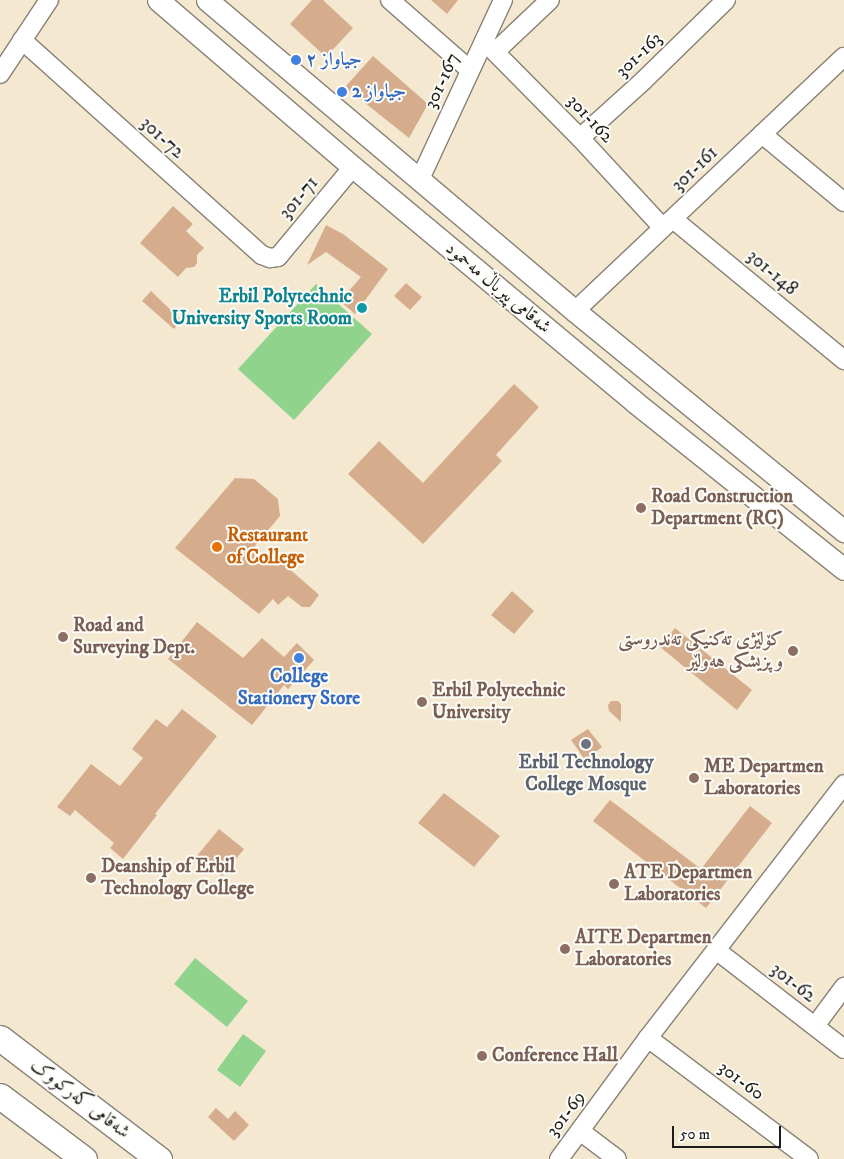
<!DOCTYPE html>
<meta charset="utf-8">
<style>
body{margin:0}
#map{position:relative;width:844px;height:1159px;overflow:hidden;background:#f4e8d1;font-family:"IM FELL DW Pica",Amiri,serif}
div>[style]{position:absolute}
.green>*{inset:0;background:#90d38c}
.building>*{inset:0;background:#d5ad8d}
.roads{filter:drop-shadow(1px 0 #888276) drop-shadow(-1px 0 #888276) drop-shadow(0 1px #888276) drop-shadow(0 -1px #888276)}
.minor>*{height:18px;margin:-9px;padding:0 9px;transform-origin:9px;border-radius:9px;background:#fff}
.major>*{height:21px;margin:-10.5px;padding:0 10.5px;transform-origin:10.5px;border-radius:10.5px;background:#fff}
.highway>*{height:25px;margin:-12.5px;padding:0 12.5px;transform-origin:12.5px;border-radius:12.5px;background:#fff}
.dots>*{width:14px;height:14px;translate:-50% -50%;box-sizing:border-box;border:2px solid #fdfcf7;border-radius:50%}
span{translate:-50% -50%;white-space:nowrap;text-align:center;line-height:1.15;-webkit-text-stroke:4px #fdfcf7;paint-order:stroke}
.street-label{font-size:19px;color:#1c1c1c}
.shop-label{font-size:19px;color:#366cbe;font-weight:700}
.left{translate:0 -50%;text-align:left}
.culture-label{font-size:19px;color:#0d838f;font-weight:700}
.right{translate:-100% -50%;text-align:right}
.education-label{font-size:19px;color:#785e54;font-weight:700}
.food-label{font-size:19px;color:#c56008;font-weight:700}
.worship-label{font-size:19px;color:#5b616d;font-weight:700}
.scale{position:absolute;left:672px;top:1126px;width:109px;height:22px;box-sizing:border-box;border:2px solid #1c1c1c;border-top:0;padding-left:6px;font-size:15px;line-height:18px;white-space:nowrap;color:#1c1c1c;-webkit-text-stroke:4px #fdfcf7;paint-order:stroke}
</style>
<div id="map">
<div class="green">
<i style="clip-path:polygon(316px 284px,372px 334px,294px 420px,238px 369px)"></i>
<i style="clip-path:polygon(195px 958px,248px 1001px,227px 1027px,174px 984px)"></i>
<i style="clip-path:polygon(243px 1034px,266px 1051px,240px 1087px,217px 1070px)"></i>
</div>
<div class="building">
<i style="clip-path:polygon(312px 0,323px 0,353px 28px,326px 57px,290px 24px)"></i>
<i style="clip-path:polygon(431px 0,458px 0,447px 14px)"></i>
<i style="clip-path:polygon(373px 56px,428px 104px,409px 138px,345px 87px)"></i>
<i style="clip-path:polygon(173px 206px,193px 224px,186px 231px,204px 248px,197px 255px,197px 263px,194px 267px,186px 268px,178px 277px,140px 243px)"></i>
<i style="clip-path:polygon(326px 225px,343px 234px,388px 269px,355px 314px,340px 301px,361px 277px,326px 252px,307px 265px)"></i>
<i style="clip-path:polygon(406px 283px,422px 297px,410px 310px,394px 296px)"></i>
<i style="clip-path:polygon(151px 291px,181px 320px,174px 329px,142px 301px)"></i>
<i style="clip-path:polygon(514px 384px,539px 407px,496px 455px,502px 461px,423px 544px,348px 474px,379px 441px,423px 483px)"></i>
<i style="clip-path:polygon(235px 478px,254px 479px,278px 499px,280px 516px,249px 553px,272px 554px,316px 592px,319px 595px,310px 607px,302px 607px,288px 596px,278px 605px,273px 599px,259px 614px,175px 548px)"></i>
<i style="clip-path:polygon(512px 591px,534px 611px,514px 634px,491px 615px)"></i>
<i style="clip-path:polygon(197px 622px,243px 658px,262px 638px,284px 657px,297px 643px,314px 660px,288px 689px,284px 685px,252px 725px,168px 659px)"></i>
<i style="clip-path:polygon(675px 628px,752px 690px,737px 710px,660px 647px)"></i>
<i style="clip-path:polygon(611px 701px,618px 701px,621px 704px,621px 722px,609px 711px,608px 705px)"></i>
<i style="clip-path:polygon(182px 709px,217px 736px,155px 814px,157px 815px,123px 859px,110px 848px,114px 843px,75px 810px,70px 816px,57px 807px,91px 764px,120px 786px,143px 758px,132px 749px,156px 719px,167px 727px)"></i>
<i style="clip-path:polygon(588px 729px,602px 747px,585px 760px,571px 740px)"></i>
<i style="clip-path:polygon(444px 793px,500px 836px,474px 867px,418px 823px)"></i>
<i style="clip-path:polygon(610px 800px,701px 869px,750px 806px,772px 823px,706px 908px,593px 821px)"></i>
<i style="clip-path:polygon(219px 829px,244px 849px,222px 876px,197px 856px)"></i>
<i style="clip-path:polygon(216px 1108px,228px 1119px,235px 1111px,249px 1125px,234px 1141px,208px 1117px)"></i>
</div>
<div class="roads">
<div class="minor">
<i style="left:390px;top:0;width:106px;rotate:41.2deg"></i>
<i style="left:22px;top:40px;width:322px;rotate:41.9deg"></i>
<i style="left:262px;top:255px;width:9px;rotate:21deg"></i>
<i style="left:270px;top:258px;width:8px;rotate:-7deg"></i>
<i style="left:278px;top:257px;width:117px;rotate:-50.2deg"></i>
<i style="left:484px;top:41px;width:136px;rotate:45.3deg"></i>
<i style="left:580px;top:138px;width:122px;rotate:47.3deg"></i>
<i style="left:496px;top:51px;width:74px;rotate:-43.4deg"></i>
<i style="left:0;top:74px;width:89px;rotate:-56.5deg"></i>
<i style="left:762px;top:134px;width:107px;rotate:39.7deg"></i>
<i style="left:580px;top:138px;width:85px;rotate:-42.1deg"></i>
<i style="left:643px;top:81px;width:116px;rotate:-44.3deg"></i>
<i style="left:420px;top:179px;width:197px;rotate:-65.1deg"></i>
<i style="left:673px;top:219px;width:222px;rotate:39.5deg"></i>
<i style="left:575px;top:311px;width:370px;rotate:-43.4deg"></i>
<i style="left:716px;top:950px;width:162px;rotate:37.7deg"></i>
<i style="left:815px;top:1026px;width:49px;rotate:-53.4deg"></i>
<i style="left:648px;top:1038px;width:201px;rotate:36.9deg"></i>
<i style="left:580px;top:1131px;width:46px;rotate:37.1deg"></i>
<i style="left:559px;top:1159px;width:150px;rotate:-53.7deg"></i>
<i style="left:648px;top:1038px;width:321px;rotate:-52.3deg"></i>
</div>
<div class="major">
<i style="left:158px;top:0;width:257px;rotate:40.6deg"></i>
<i style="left:353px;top:167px;width:368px;rotate:39.8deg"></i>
<i style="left:636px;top:403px;width:266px;rotate:38.6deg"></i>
<i style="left:207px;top:0;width:482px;rotate:40.2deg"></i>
<i style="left:575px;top:311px;width:348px;rotate:39.3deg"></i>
</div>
<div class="highway">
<i style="left:0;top:1038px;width:200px;rotate:37.3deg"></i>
<i style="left:0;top:1096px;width:105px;rotate:36.9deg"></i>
</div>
</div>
<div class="dots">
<i style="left:296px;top:60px;background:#3f7fe0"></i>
<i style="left:342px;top:92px;background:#3f7fe0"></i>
<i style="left:362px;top:308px;background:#0f9aa8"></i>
<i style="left:641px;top:508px;background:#8d6e63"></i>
<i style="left:217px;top:547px;background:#e8710a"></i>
<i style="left:63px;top:637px;background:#8d6e63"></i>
<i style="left:793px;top:651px;background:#8d6e63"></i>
<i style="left:299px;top:658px;background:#3f7fe0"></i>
<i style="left:422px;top:702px;background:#8d6e63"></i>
<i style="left:586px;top:744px;background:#6b7280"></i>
<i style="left:694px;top:778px;background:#8d6e63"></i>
<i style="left:91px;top:878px;background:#8d6e63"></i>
<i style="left:614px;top:884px;background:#8d6e63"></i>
<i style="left:565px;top:949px;background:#8d6e63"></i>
<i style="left:482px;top:1056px;background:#8d6e63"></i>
</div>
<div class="street-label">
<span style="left:639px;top:55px;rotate:-44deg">301-163</span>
<span style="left:442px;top:81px;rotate:-65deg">301-167</span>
<span style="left:590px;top:119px;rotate:47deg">301-162</span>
<span style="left:162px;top:138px;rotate:42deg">301-72</span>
<span style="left:695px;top:169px;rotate:-44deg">301-161</span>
<span style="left:299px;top:198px;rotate:-50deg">301-71</span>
<span style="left:772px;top:273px;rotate:40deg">301-148</span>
<span style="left:498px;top:288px;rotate:40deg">شەقامی پیرباڵ مەحمود</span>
<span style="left:793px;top:983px;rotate:38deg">301-62</span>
<span style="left:741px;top:1081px;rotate:37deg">301-60</span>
<span style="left:80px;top:1099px;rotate:37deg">شەقامی کەرکووک</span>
<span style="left:566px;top:1114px;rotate:-53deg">301-69</span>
</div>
<div class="shop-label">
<span class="left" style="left:306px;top:60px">جیاواز ٢</span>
<span class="left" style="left:352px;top:92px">جیاواز 2</span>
<span style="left:299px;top:688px">College<br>Stationery Store</span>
</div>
<div class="culture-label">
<span class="right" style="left:352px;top:308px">Erbil Polytechnic<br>University Sports Room</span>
</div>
<div class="education-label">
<span class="left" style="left:651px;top:508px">Road Construction<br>Department (RC)</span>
<span class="left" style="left:73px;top:637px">Road and<br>Surveying Dept.</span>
<span class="right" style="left:783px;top:651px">کۆلێژی تەکنیکی تەندروستی<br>و پزیشکی هەولێر</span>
<span class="left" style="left:432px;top:702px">Erbil Polytechnic<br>University</span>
<span class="left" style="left:704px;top:778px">ME Departmen<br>Laboratories</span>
<span class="left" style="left:101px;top:878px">Deanship of Erbil<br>Technology College</span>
<span class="left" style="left:624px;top:884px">ATE Departmen<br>Laboratories</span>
<span class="left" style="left:575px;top:949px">AITE Departmen<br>Laboratories</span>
<span class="left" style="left:492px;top:1056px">Conference Hall</span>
</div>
<div class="food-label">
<span class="left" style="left:227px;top:547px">Restaurant<br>of College</span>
</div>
<div class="worship-label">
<span style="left:586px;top:774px">Erbil Technology<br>College Mosque</span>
</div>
<div class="scale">50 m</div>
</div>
